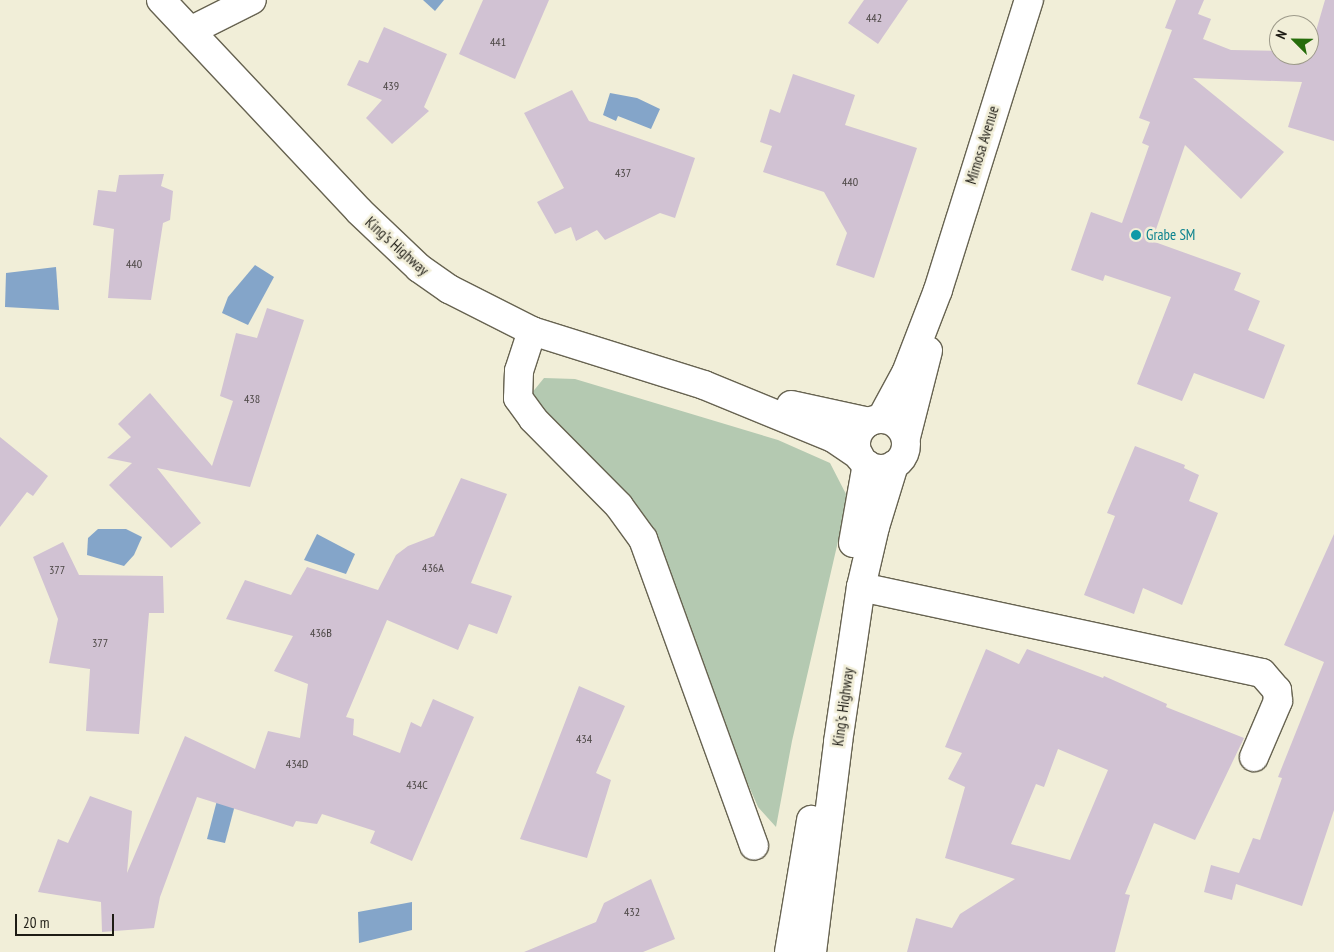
<!DOCTYPE html>
<style>
body{margin:0}
#map{position:relative;width:1334px;height:952px;overflow:hidden;background:#f1eed8;font-family:"PT Sans Narrow",sans-serif}
div>[style]{position:absolute}
.green>*{inset:0;background:#b4c9b1}
.water>*{inset:0;background:#84a5c9}
.building>*{inset:0;background:#d1c2d3}
.roads{filter:drop-shadow(1px 0 #676351) drop-shadow(-1px 0 #676351) drop-shadow(0 1px #676351) drop-shadow(0 -1px #676351)}
.minor>*{height:28px;margin:-14px;padding:0 14px;transform-origin:14px;border-radius:14px;background:#fff}
.minor>.ring{margin:-14px;padding:0;box-sizing:content-box;background:none;border:28px solid #fff;border-radius:50%}
.dots>*{width:14px;height:14px;translate:-50% -50%;box-sizing:border-box;border:2px solid #f1eed8;border-radius:50%}
span{translate:-50% -50%;white-space:nowrap;text-align:center;line-height:1.15;-webkit-text-stroke:5px #f1eed8;paint-order:stroke}
.number-label{font-size:12px;color:#4b4644}
.number-label span{-webkit-text-stroke-width:0}
.street-label{font-size:15px;color:#1e1c15}
.culture-label{font-size:15px;color:#0d838f}
.left{translate:0 -50%;text-align:left}
.north{position:absolute;left:1269px;top:15px;width:50px;height:50px;box-sizing:border-box;background:#f1eed8;border:1px solid #9d9a8a;border-radius:50%;rotate:293deg;font-size:14px;font-weight:700;line-height:20px;text-align:center;color:#1e1c15}
.north::after{content:'';display:block;margin:auto;width:18px;height:22px;background:#266d0b;clip-path:polygon(50% 0,100% 100%,50% 72%,0 100%)}
.scale{position:absolute;left:15px;top:914px;width:99px;height:22px;box-sizing:border-box;border:2px solid #1e1c15;border-top:0;padding-left:6px;font-size:15px;line-height:18px;white-space:nowrap;color:#1e1c15;-webkit-text-stroke:4px #f1eed8;paint-order:stroke}
</style>
<div id="map">
<div class="green">
<i style="clip-path:polygon(544px 378px,575px 379px,778px 440px,830px 463px,848px 498px,792px 741px,776px 827px,758px 807px,709px 695px,663px 566px,544px 418px,531px 394px)"></i>
</div>
<div class="water">
<i style="clip-path:polygon(423px 0,444px 0,435px 11px)"></i>
<i style="clip-path:polygon(610px 93px,637px 98px,660px 109px,651px 129px,618px 116px,616px 121px,603px 115px)"></i>
<i style="clip-path:polygon(255px 265px,274px 277px,248px 325px,222px 313px,228px 297px)"></i>
<i style="clip-path:polygon(56px 267px,59px 310px,5px 307px,6px 273px)"></i>
<i style="clip-path:polygon(98px 529px,126px 529px,142px 537px,134px 555px,124px 566px,87px 555px,88px 538px)"></i>
<i style="clip-path:polygon(317px 534px,355px 554px,346px 574px,304px 560px)"></i>
<i style="clip-path:polygon(222px 781px,240px 786px,225px 843px,207px 839px)"></i>
<i style="clip-path:polygon(412px 902px,412px 930px,359px 943px,358px 912px)"></i>
</div>
<div class="building">
<i style="clip-path:polygon(483px 0,549px 0,515px 79px,459px 54px)"></i>
<i style="clip-path:polygon(864px 0,908px 0,878px 44px,848px 23px)"></i>
<i style="clip-path:polygon(1176px 0,1204px 0,1198px 14px,1211px 19px,1203px 39px,1231px 50px,1279px 51px,1279px 55px,1309px 55px,1325px 0,1334px 0,1334px 141px,1288px 127px,1302px 82px,1193px 78px,1284px 152px,1241px 199px,1185px 145px,1152px 241px,1241px 273px,1234px 290px,1260px 301px,1248px 330px,1285px 345px,1264px 399px,1194px 373px,1182px 401px,1137px 384px,1171px 297px,1105px 275px,1103px 281px,1071px 270px,1091px 212px,1122px 223px,1149px 146px,1142px 143px,1150px 122px,1139px 118px,1172px 30px,1165px 28px)"></i>
<i style="clip-path:polygon(384px 27px,447px 54px,424px 107px,429px 111px,392px 144px,366px 118px,382px 100px,347px 85px,359px 60px,368px 63px)"></i>
<i style="clip-path:polygon(793px 74px,855px 95px,845px 125px,917px 148px,874px 278px,836px 265px,847px 233px,824px 192px,763px 172px,772px 146px,760px 142px,770px 109px,780px 113px)"></i>
<i style="clip-path:polygon(572px 90px,589px 121px,695px 158px,675px 218px,660px 213px,605px 240px,597px 230px,576px 241px,571px 227px,555px 234px,537px 202px,564px 188px,524px 113px)"></i>
<i style="clip-path:polygon(164px 174px,161px 186px,173px 191px,170px 220px,163px 223px,151px 300px,108px 298px,114px 229px,93px 225px,98px 190px,116px 192px,119px 175px)"></i>
<i style="clip-path:polygon(267px 308px,304px 320px,250px 487px,157px 468px,201px 523px,171px 548px,109px 485px,132px 463px,107px 458px,131px 437px,118px 424px,150px 393px,212px 466px,233px 401px,220px 396px,236px 333px,257px 338px)"></i>
<i style="clip-path:polygon(0 437px,48px 476px,33px 496px,27px 492px,0 527px)"></i>
<i style="clip-path:polygon(1135px 446px,1185px 465px,1184px 468px,1199px 475px,1189px 501px,1218px 513px,1182px 605px,1143px 588px,1134px 614px,1084px 595px,1115px 516px,1107px 513px)"></i>
<i style="clip-path:polygon(461px 478px,507px 494px,471px 583px,512px 596px,497px 634px,469px 624px,458px 650px,387px 620px,346px 717px,354px 719px,353px 735px,400px 753px,411px 722px,421px 727px,433px 699px,474px 717px,412px 861px,370px 843px,375px 831px,322px 814px,317px 824px,296px 821px,293px 827px,197px 797px,160px 897px,154px 928px,102px 932px,101px 902px,38px 892px,58px 839px,68px 843px,90px 796px,132px 811px,127px 873px,185px 736px,255px 769px,268px 731px,300px 738px,308px 684px,274px 671px,293px 636px,226px 619px,245px 580px,291px 595px,307px 567px,378px 590px,396px 555px,408px 546px,434px 536px)"></i>
<i style="clip-path:polygon(1334px 534px,1334px 810px,1302px 906px,1236px 884px,1232px 900px,1204px 892px,1211px 865px,1239px 873px,1253px 838px,1260px 840px,1282px 778px,1278px 777px,1324px 662px,1284px 645px)"></i>
<i style="clip-path:polygon(63px 542px,79px 575px,163px 576px,164px 613px,149px 613px,139px 734px,86px 731px,90px 669px,49px 663px,58px 619px,33px 557px)"></i>
<i style="clip-path:polygon(evenodd,986px 649px,1019px 664px,1027px 649px,1103px 678px,1104px 676px,1167px 704px,1166px 707px,1244px 738px,1195px 840px,1154px 823px,1125px 894px,1130px 895px,1115px 952px,907px 952px,916px 918px,952px 928px,960px 914px,1015px 879px,945px 858px,965px 787px,948px 779px,962px 753px,945px 747px,986px 649px,1058px 749px,1108px 770px,1070px 860px,1011px 844px,1036px 784px,1044px 787px,1058px 749px)"></i>
<i style="clip-path:polygon(579px 686px,625px 706px,596px 773px,611px 780px,587px 858px,520px 839px)"></i>
<i style="clip-path:polygon(651px 879px,675px 939px,643px 952px,524px 952px,596px 922px,604px 903px)"></i>
</div>
<div class="roads">
<div class="minor">
<i style="left:161px;top:0;width:289px;rotate:46.8deg"></i>
<i style="left:359px;top:211px;width:83px;rotate:43.5deg"></i>
<i style="left:419px;top:268px;width:37px;rotate:35deg"></i>
<i style="left:449px;top:289px;width:93px;rotate:26.8deg"></i>
<i style="left:532px;top:331px;width:180px;rotate:17.4deg"></i>
<i style="left:704px;top:385px;width:139px;rotate:22.3deg"></i>
<i style="left:833px;top:438px;width:32px;rotate:34deg"></i>
<i style="left:190px;top:31px;width:69px;rotate:-26.6deg"></i>
<i style="left:532px;top:331px;width:42px;rotate:108deg"></i>
<i style="left:519px;top:371px;width:27px;rotate:92deg"></i>
<i style="left:518px;top:398px;width:26px;rotate:54deg"></i>
<i style="left:533px;top:419px;width:122px;rotate:45.3deg"></i>
<i style="left:619px;top:506px;width:41px;rotate:54deg"></i>
<i style="left:643px;top:539px;width:326px;rotate:70.1deg"></i>
<i style="left:791px;top:405px;width:80px;rotate:12.3deg"></i>
<i style="left:881px;top:419px;width:52px;rotate:-61.5deg"></i>
<i style="left:906px;top:373px;width:89px;rotate:-68.9deg"></i>
<i style="left:938px;top:290px;width:304px;rotate:-72.6deg"></i>
<i class="ring" style="left:856px;top:419px;width:22px;height:22px"></i>
<i style="left:906px;top:437px;width:89px;rotate:-75.7deg"></i>
<i style="left:853px;top:543px;width:80px;rotate:-80deg"></i>
<i style="left:861px;top:587px;width:410px;rotate:12.1deg"></i>
<i style="left:1262px;top:673px;width:23px;rotate:49deg"></i>
<i style="left:1277px;top:690px;width:11px;rotate:85deg"></i>
<i style="left:1278px;top:701px;width:61px;rotate:113.2deg"></i>
<i style="left:789px;top:952px;width:134px;rotate:-80.5deg"></i>
<i style="left:812px;top:952px;width:212px;rotate:-82.9deg"></i>
<i style="left:838px;top:742px;width:157px;rotate:-81.6deg"></i>
<i style="left:861px;top:587px;width:62px;rotate:-76.9deg"></i>
<i style="left:875px;top:527px;width:65px;rotate:-73deg"></i>
</div>
</div>
<div class="dots">
<i style="left:1136px;top:235px;background:#0f9aa8"></i>
</div>
<div class="number-label">
<span style="left:874px;top:18px">442</span>
<span style="left:498px;top:42px">441</span>
<span style="left:391px;top:86px">439</span>
<span style="left:623px;top:173px">437</span>
<span style="left:850px;top:182px">440</span>
<span style="left:134px;top:264px">440</span>
<span style="left:252px;top:399px">438</span>
<span style="left:433px;top:568px">436A</span>
<span style="left:57px;top:570px">377</span>
<span style="left:321px;top:633px">436B</span>
<span style="left:100px;top:643px">377</span>
<span style="left:584px;top:739px">434</span>
<span style="left:297px;top:764px">434D</span>
<span style="left:417px;top:785px">434C</span>
<span style="left:632px;top:912px">432</span>
</div>
<div class="street-label">
<span style="left:982px;top:145px;rotate:-73deg">Mimosa Avenue</span>
<span style="left:397px;top:246px;rotate:42deg">King's Highway</span>
<span style="left:843px;top:707px;rotate:-82deg">King's Highway</span>
</div>
<div class="culture-label">
<span class="left" style="left:1146px;top:235px">Grabe SM</span>
</div>
<div class="north">N</div>
<div class="scale">20 m</div>
</div>
